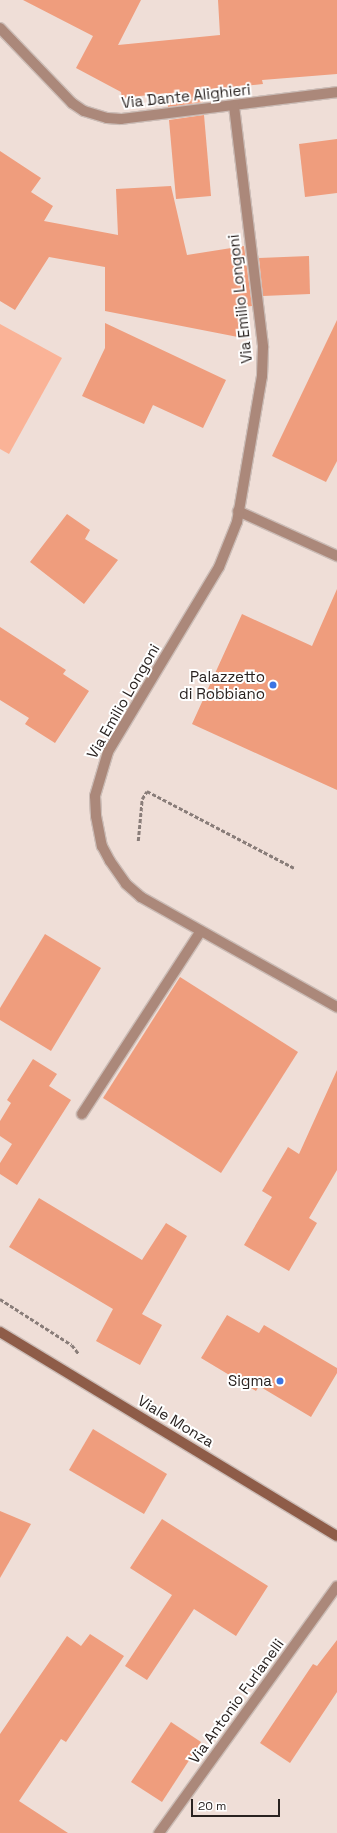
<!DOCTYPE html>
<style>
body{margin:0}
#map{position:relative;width:337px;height:1833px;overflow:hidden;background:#efded7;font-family:"Space Grotesk",sans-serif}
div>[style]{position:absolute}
.green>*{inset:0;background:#fab397}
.building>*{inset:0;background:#ef9d7d}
.path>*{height:2.5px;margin-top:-1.25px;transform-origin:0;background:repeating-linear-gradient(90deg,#897d79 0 4px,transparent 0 6px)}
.roads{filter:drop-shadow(1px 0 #cbbcb6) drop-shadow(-1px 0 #cbbcb6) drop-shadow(0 1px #cbbcb6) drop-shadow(0 -1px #cbbcb6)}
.service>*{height:10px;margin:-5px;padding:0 5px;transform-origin:5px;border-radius:5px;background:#ab887a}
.minor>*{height:10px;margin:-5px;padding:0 5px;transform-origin:5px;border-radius:5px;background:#ab887a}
.tertiary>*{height:10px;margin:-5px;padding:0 5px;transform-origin:5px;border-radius:5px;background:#ab887a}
.secondary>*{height:10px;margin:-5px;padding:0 5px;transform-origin:5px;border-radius:5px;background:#8e5c48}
.dots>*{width:11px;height:11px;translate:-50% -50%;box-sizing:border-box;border:2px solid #fff;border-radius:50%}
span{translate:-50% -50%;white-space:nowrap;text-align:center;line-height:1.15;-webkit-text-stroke:4px #fff;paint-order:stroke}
.street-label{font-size:15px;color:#292220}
.poi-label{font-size:15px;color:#292220}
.right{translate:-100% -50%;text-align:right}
.scale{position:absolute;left:191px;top:1799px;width:89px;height:18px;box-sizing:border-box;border:2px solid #292220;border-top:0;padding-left:5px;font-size:12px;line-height:14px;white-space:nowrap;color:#292220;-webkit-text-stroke:3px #fff;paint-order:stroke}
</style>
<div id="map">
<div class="green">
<i style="clip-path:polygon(0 324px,62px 358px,9px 454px,0 449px)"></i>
</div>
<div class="building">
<i style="clip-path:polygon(23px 0,141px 0,118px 45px,220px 35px,218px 0,337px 0,337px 74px,262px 80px,263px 84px,202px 90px,203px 102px,168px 107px,167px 93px,122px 98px,121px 92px,76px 68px,93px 36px)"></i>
<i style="clip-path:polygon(204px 115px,211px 196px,176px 199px,169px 120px)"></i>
<i style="clip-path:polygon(337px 139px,337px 193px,305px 197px,299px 144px)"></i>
<i style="clip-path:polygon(0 151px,41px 178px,31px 192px,53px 206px,44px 221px,118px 235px,116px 189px,171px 186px,187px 255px,244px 246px,252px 306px,243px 307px,243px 338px,105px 311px,105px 267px,49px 257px,15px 310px,0 301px)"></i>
<i style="clip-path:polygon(309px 256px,310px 294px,263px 296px,259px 258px)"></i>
<i style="clip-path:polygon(337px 320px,337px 461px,326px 482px,272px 456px)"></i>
<i style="clip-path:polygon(105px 323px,226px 380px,203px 428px,153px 405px,144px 424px,82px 396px,105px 348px)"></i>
<i style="clip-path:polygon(67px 514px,90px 530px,85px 539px,118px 560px,84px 604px,30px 562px)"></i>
<i style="clip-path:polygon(337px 589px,337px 790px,192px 724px,242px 614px,312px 646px)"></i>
<i style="clip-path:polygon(0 627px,66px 670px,63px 674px,89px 691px,55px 743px,25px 724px,29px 718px,0 700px)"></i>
<i style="clip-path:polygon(45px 934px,101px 968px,51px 1051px,0 1020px,0 1008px)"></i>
<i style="clip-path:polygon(180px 977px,298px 1052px,221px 1173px,103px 1098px)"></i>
<i style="clip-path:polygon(33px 1059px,57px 1074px,49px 1086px,71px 1100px,17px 1185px,0 1174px,0 1163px,12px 1144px,0 1136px,0 1121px,11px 1103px,7px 1100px)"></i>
<i style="clip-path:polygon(337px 1070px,337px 1170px,309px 1218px,317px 1223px,289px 1271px,244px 1245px,272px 1197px,262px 1191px,288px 1147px,299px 1154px)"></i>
<i style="clip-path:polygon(39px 1198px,142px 1260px,166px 1223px,187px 1236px,142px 1314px,162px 1325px,140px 1365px,96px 1341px,113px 1309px,9px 1247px)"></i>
<i style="clip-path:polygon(227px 1315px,259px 1333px,264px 1325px,337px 1368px,337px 1373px,311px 1417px,259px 1386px,256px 1391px,201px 1358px)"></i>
<i style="clip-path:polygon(93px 1429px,167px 1474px,144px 1514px,69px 1470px)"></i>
<i style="clip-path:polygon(0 1511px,31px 1524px,0 1578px)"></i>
<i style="clip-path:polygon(162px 1519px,268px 1586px,236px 1636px,194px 1609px,147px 1680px,125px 1666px,172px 1595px,130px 1568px)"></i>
<i style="clip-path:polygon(90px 1634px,124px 1656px,66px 1742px,61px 1739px,19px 1801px,68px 1833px,0 1833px,0 1734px,67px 1636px,81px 1646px)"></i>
<i style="clip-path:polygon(337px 1640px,337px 1692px,290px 1763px,260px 1743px,313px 1664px,317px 1666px)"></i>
<i style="clip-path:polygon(171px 1722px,201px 1742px,162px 1802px,131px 1782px)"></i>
</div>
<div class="path">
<i style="left:138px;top:841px;width:42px;rotate:-84.6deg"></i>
<i style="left:142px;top:799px;width:9px;rotate:-58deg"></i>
<i style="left:147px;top:791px;width:166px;rotate:27.6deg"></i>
<i style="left:0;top:1299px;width:85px;rotate:32.6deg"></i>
<i style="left:72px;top:1345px;width:11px;rotate:52deg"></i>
</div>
<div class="roads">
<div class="service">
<i style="left:238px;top:511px;width:109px;rotate:24.4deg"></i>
<i style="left:82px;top:1114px;width:218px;rotate:-57deg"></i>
</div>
<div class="minor">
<i style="left:0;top:28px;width:104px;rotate:46.2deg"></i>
<i style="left:72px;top:103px;width:14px;rotate:34deg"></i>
<i style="left:84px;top:111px;width:24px;rotate:17deg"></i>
<i style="left:107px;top:118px;width:14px;rotate:4deg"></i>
<i style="left:121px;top:119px;width:218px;rotate:-7.1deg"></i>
<i style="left:234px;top:106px;width:243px;rotate:83.1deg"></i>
<i style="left:263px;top:347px;width:29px;rotate:92deg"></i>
<i style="left:262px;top:376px;width:148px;rotate:99.7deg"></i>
<i style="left:237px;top:522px;width:48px;rotate:111.8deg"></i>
<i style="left:219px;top:567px;width:216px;rotate:121deg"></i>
<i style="left:108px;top:752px;width:46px;rotate:106.5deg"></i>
<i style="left:95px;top:796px;width:20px;rotate:87deg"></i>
<i style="left:96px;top:816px;width:31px;rotate:79deg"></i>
<i style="left:102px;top:846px;width:17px;rotate:62deg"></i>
<i style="left:110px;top:861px;width:28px;rotate:55deg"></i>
<i style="left:126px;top:884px;width:20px;rotate:41deg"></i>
<i style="left:141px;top:897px;width:225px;rotate:29.3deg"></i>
</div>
<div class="tertiary">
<i style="left:159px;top:1833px;width:304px;rotate:-54.2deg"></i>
</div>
<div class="secondary">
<i style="left:0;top:1332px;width:394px;rotate:31.2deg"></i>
</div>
</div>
<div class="dots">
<i style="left:273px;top:685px;background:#3b74e3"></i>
<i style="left:280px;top:1381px;background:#3b74e3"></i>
</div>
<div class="street-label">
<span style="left:186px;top:96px;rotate:-6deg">Via Dante Alighieri</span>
<span style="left:240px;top:299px;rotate:-96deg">Via Emilio Longoni</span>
<span style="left:123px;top:701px;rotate:-60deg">Via Emilio Longoni</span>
<span style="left:176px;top:1421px;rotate:31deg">Viale Monza</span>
<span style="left:236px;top:1701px;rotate:-54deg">Via Antonio Furlanelli</span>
</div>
<div class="poi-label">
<span class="right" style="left:265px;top:685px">Palazzetto<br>di Robbiano</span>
<span class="right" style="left:272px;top:1381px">Sigma</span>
</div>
<div class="scale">20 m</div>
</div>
